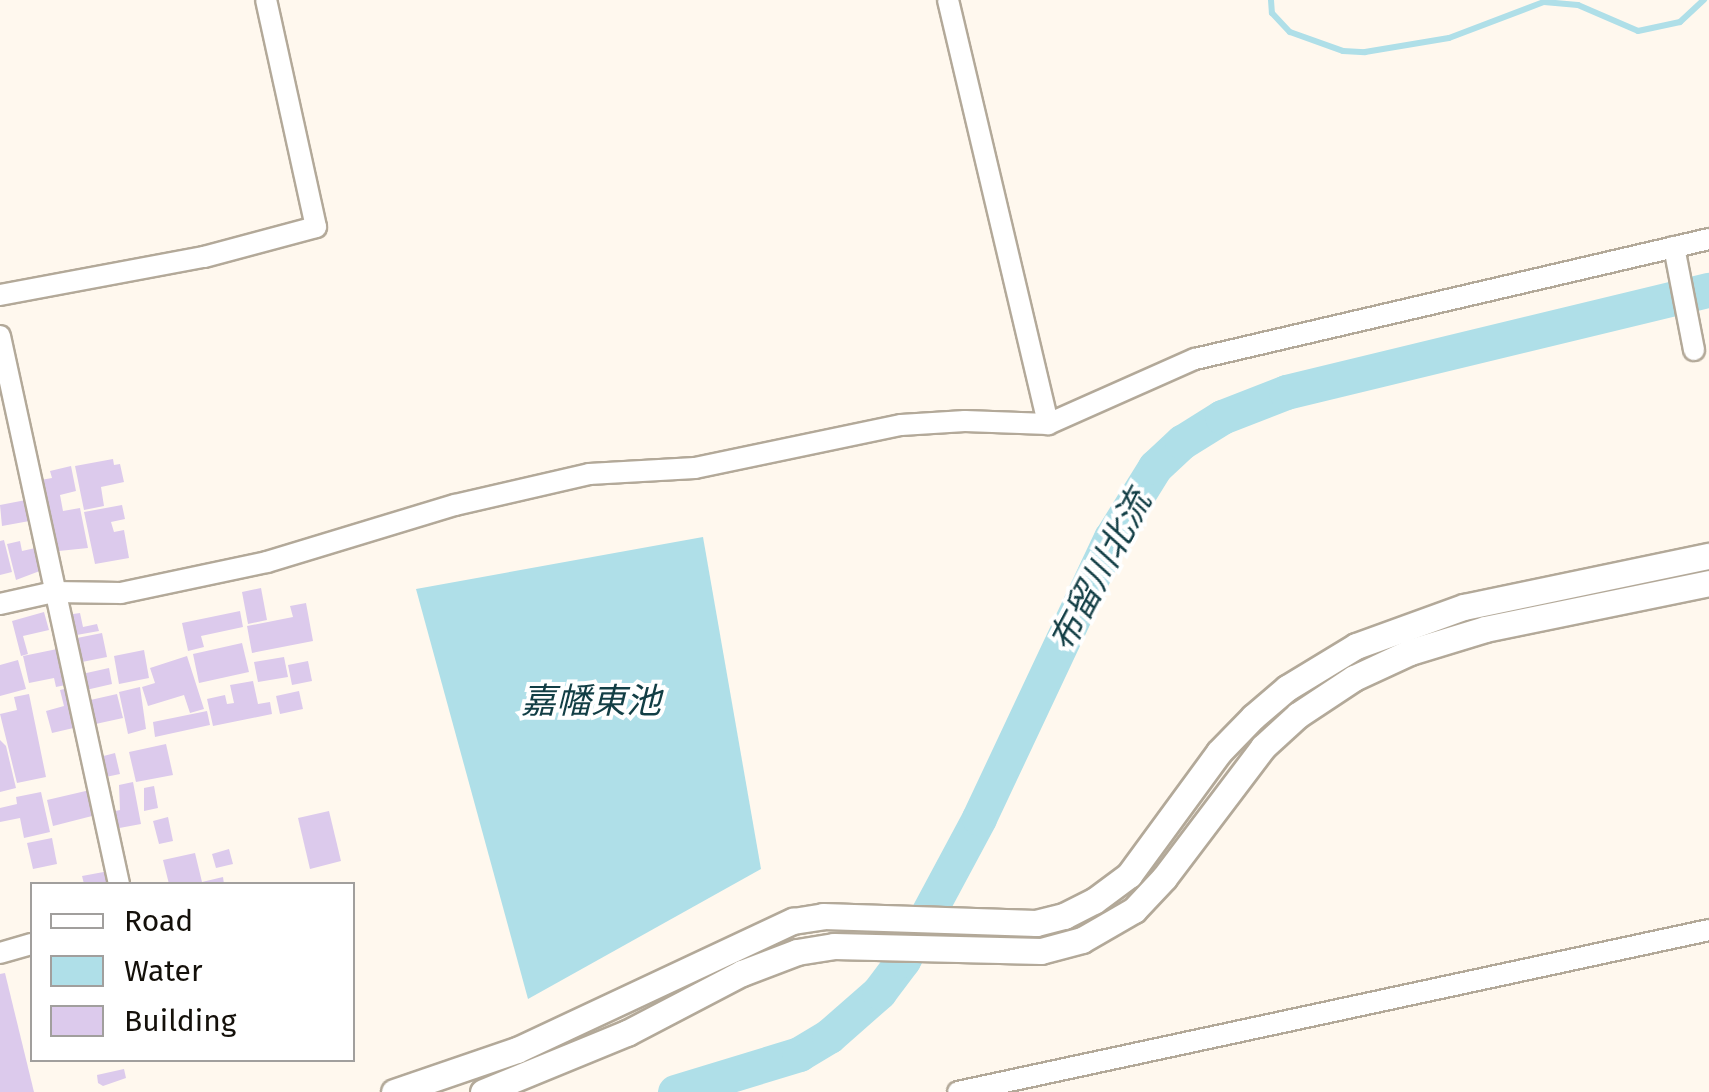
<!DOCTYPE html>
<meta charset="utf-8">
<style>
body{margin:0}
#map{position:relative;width:1709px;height:1092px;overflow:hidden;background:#fff8ee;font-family:"Fira Sans","Noto Sans JP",sans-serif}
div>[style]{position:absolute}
.water>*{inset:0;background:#afdfe8}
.stream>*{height:6px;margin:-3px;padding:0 3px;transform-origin:3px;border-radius:3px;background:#afdfe8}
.river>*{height:35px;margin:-17.5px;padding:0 17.5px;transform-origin:17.5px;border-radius:17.5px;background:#afdfe8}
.building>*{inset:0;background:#dccaec}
.roads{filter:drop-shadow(2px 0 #b3a999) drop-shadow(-2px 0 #b3a999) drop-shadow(0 2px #b3a999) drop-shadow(0 -2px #b3a999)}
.minor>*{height:20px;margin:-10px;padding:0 10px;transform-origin:10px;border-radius:10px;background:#fff}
.tertiary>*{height:25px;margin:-12.5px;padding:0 12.5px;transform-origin:12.5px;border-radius:12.5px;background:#fff}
span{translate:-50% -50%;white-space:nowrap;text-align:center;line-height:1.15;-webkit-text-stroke:8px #fff;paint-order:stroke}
.water-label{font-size:35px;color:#123e45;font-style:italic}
.legend{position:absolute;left:30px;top:882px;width:325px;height:180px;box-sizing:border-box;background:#fff;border:2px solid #a19f9d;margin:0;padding:12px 18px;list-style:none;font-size:30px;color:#14100a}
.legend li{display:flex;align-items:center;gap:20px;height:50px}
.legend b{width:50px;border:2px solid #a19f9d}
</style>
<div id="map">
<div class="water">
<i style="clip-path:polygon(703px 537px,761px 869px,528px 999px,416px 589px)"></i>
</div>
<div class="stream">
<i style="left:1271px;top:0;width:13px;rotate:86deg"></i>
<i style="left:1272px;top:13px;width:26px;rotate:47deg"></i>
<i style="left:1290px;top:32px;width:56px;rotate:19.7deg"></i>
<i style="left:1343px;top:51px;width:22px;rotate:3deg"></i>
<i style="left:1365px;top:52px;width:85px;rotate:-9.5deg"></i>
<i style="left:1449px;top:38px;width:102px;rotate:-20.8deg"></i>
<i style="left:1544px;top:2px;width:34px;rotate:5deg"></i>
<i style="left:1578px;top:5px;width:65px;rotate:23.4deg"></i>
<i style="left:1638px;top:31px;width:43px;rotate:-12.1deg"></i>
<i style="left:1680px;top:22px;width:33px;rotate:-43deg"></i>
</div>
<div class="river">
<i style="left:675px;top:1092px;width:130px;rotate:-17deg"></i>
<i style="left:799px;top:1054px;width:35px;rotate:-31deg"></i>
<i style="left:829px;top:1036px;width:67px;rotate:-41.3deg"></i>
<i style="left:879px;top:992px;width:40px;rotate:-53deg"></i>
<i style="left:903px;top:960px;width:161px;rotate:-61.8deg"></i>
<i style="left:979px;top:818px;width:310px;rotate:-64.8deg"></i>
<i style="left:1111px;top:538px;width:84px;rotate:-58.2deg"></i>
<i style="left:1155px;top:467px;width:37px;rotate:-43deg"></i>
<i style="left:1182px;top:442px;width:47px;rotate:-32deg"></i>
<i style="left:1222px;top:417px;width:69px;rotate:-21.3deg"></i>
<i style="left:1286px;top:392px;width:435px;rotate:-13.6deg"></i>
</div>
<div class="building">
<i style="clip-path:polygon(113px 459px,114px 465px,120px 464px,124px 482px,101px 487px,104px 506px,84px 510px,75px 466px)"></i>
<i style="clip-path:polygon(71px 466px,76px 491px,60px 495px,63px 511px,80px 508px,88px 548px,49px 552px,35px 481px,52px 478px,50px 471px)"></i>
<i style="clip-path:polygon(31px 499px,35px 520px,2px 526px,0 505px)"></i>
<i style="clip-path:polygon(122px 505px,125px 519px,111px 522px,114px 532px,124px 530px,129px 558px,95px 564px,84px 512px)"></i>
<i style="clip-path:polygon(4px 540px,12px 572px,0 575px,0 541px)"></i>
<i style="clip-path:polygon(20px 541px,22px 551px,40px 547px,45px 569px,16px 580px,7px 544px)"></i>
<i style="clip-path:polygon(261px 588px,267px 620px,248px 624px,242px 592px)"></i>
<i style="clip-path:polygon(306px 603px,313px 641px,252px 653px,247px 626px,293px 617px,290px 606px)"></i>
<i style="clip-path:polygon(240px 611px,243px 627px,201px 636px,204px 647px,188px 651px,182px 623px)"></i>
<i style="clip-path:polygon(44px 612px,49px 630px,23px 636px,28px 654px,21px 656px,12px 621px)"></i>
<i style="clip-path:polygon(80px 613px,83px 627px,97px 624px,99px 631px,71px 636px,66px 615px)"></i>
<i style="clip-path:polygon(102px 633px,107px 657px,72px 664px,67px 640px)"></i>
<i style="clip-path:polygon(242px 643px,249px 672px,199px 683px,193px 654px)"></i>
<i style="clip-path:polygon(62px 648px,70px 684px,56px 687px,54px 678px,29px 683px,23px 656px)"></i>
<i style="clip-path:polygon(144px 650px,149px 678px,119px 684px,114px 656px)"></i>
<i style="clip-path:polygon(187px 656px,204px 709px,190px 713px,184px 695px,148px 706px,142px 687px,155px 683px,150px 668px)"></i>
<i style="clip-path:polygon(284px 657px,288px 677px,258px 682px,254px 662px)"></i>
<i style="clip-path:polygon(18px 660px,26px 689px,0 696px,0 665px)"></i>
<i style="clip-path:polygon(308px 661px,312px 681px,292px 685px,288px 665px)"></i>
<i style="clip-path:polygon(109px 668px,112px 684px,86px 690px,82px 674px)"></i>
<i style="clip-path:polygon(253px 681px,258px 704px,270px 702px,272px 714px,213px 726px,207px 699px,225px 695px,227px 704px,234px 703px,230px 685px)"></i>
<i style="clip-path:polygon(72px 687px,82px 726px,52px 733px,46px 711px,64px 706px,60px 690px)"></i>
<i style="clip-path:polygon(140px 687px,146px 729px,128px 734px,119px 692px)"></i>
<i style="clip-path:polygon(299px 691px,303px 709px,280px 714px,276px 696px)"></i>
<i style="clip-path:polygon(29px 694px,46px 777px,17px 783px,0 714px,17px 710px,14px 697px)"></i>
<i style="clip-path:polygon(117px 694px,123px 718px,91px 725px,86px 701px)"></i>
<i style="clip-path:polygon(207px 711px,210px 725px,155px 737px,153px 722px)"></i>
<i style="clip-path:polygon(0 740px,6px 746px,16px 788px,0 792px)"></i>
<i style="clip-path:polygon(166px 744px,173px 775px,136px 782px,129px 752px)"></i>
<i style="clip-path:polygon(115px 753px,120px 774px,101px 778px,96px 758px)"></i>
<i style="clip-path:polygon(133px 782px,141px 824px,114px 829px,111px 812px,120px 810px,119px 785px)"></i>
<i style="clip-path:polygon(154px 786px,158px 808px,144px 811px,144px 788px)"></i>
<i style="clip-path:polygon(90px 790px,96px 815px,53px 826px,47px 800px)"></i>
<i style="clip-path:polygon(41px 792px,50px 832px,24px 838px,20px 818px,0 822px,0 808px,17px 804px,16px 797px)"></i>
<i style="clip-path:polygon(329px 811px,341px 861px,310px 869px,298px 818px)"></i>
<i style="clip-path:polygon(168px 817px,173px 841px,159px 844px,153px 821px)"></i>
<i style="clip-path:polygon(52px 838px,57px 864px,33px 869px,27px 843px)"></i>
<i style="clip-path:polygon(229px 849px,233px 864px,216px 868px,212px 854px)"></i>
<i style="clip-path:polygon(195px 853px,202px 882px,223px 877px,224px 884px,169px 884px,163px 860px)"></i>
<i style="clip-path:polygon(109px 871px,112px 884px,84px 884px,82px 876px)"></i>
<i style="clip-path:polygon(5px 973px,34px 1092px,0 1092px,0 974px)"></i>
<i style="clip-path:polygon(124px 1069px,126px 1078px,103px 1086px,98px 1083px,97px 1075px)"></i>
</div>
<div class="roads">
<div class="minor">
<i style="left:948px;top:0;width:436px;rotate:76.7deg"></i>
<i style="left:1674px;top:247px;width:105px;rotate:79deg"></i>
<i style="left:0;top:295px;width:208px;rotate:-10.6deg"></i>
<i style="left:204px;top:257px;width:116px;rotate:-15deg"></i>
<i style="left:316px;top:227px;width:232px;rotate:-102.4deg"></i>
<i style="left:0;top:336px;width:561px;rotate:77.75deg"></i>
<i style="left:0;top:604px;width:55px;rotate:-12.5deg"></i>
<i style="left:54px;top:592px;width:67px;rotate:0.9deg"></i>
<i style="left:121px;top:593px;width:149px;rotate:-12deg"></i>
<i style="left:267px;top:562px;width:196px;rotate:-16.9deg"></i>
<i style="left:455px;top:505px;width:138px;rotate:-13deg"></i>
<i style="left:589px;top:474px;width:106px;rotate:-3.2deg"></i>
<i style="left:695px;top:468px;width:210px;rotate:-11.8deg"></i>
<i style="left:901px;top:425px;width:64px;rotate:-3.6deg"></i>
<i style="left:965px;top:421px;width:83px;rotate:2.1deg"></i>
<i style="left:1048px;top:424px;width:161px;rotate:-23.9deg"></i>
<i style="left:1195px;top:359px;width:528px;rotate:-13.14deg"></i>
<i style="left:0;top:953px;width:33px;rotate:-16deg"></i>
<i style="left:958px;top:1092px;width:768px;rotate:-12.17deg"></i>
</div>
<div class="tertiary">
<i style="left:394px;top:1092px;width:130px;rotate:-18.9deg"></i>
<i style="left:517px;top:1050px;width:305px;rotate:-25.1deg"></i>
<i style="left:793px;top:921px;width:30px;rotate:-9deg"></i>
<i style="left:823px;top:916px;width:213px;rotate:1.9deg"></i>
<i style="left:1036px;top:923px;width:29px;rotate:-14deg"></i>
<i style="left:1064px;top:916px;width:34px;rotate:-27deg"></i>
<i style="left:1094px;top:901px;width:44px;rotate:-36.6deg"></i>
<i style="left:1129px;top:875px;width:152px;rotate:-53.8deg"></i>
<i style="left:1219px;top:752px;width:49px;rotate:-45.8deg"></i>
<i style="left:1253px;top:717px;width:45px;rotate:-40.5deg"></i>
<i style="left:1287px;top:688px;width:81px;rotate:-31.3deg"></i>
<i style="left:1356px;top:646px;width:115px;rotate:-19.9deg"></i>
<i style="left:1464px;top:607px;width:250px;rotate:-11.8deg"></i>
<i style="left:483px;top:1092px;width:156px;rotate:-22.3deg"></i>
<i style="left:627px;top:1033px;width:130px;rotate:-27.6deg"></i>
<i style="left:742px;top:973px;width:59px;rotate:-20.9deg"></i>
<i style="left:797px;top:952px;width:37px;rotate:-9deg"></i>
<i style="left:834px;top:946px;width:207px;rotate:1.4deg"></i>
<i style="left:1041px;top:951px;width:42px;rotate:-15deg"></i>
<i style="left:1082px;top:940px;width:60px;rotate:-30deg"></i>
<i style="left:1134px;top:910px;width:44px;rotate:-46.8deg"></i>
<i style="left:1164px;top:878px;width:164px;rotate:-52.9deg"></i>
<i style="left:1263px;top:747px;width:47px;rotate:-42.4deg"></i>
<i style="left:1298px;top:715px;width:67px;rotate:-33.5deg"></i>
<i style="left:1354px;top:678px;width:62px;rotate:-24.9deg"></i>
<i style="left:1410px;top:652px;width:78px;rotate:-17deg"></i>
<i style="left:1485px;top:629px;width:229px;rotate:-11.6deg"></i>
</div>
</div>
<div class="water-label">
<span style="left:1100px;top:571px;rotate:-62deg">布留川北流</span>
<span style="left:591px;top:701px">嘉幡東池</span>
</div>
<ul class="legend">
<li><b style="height:12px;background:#fff"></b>Road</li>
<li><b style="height:28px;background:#afdfe8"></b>Water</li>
<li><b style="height:28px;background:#dccaec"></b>Building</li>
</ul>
</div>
